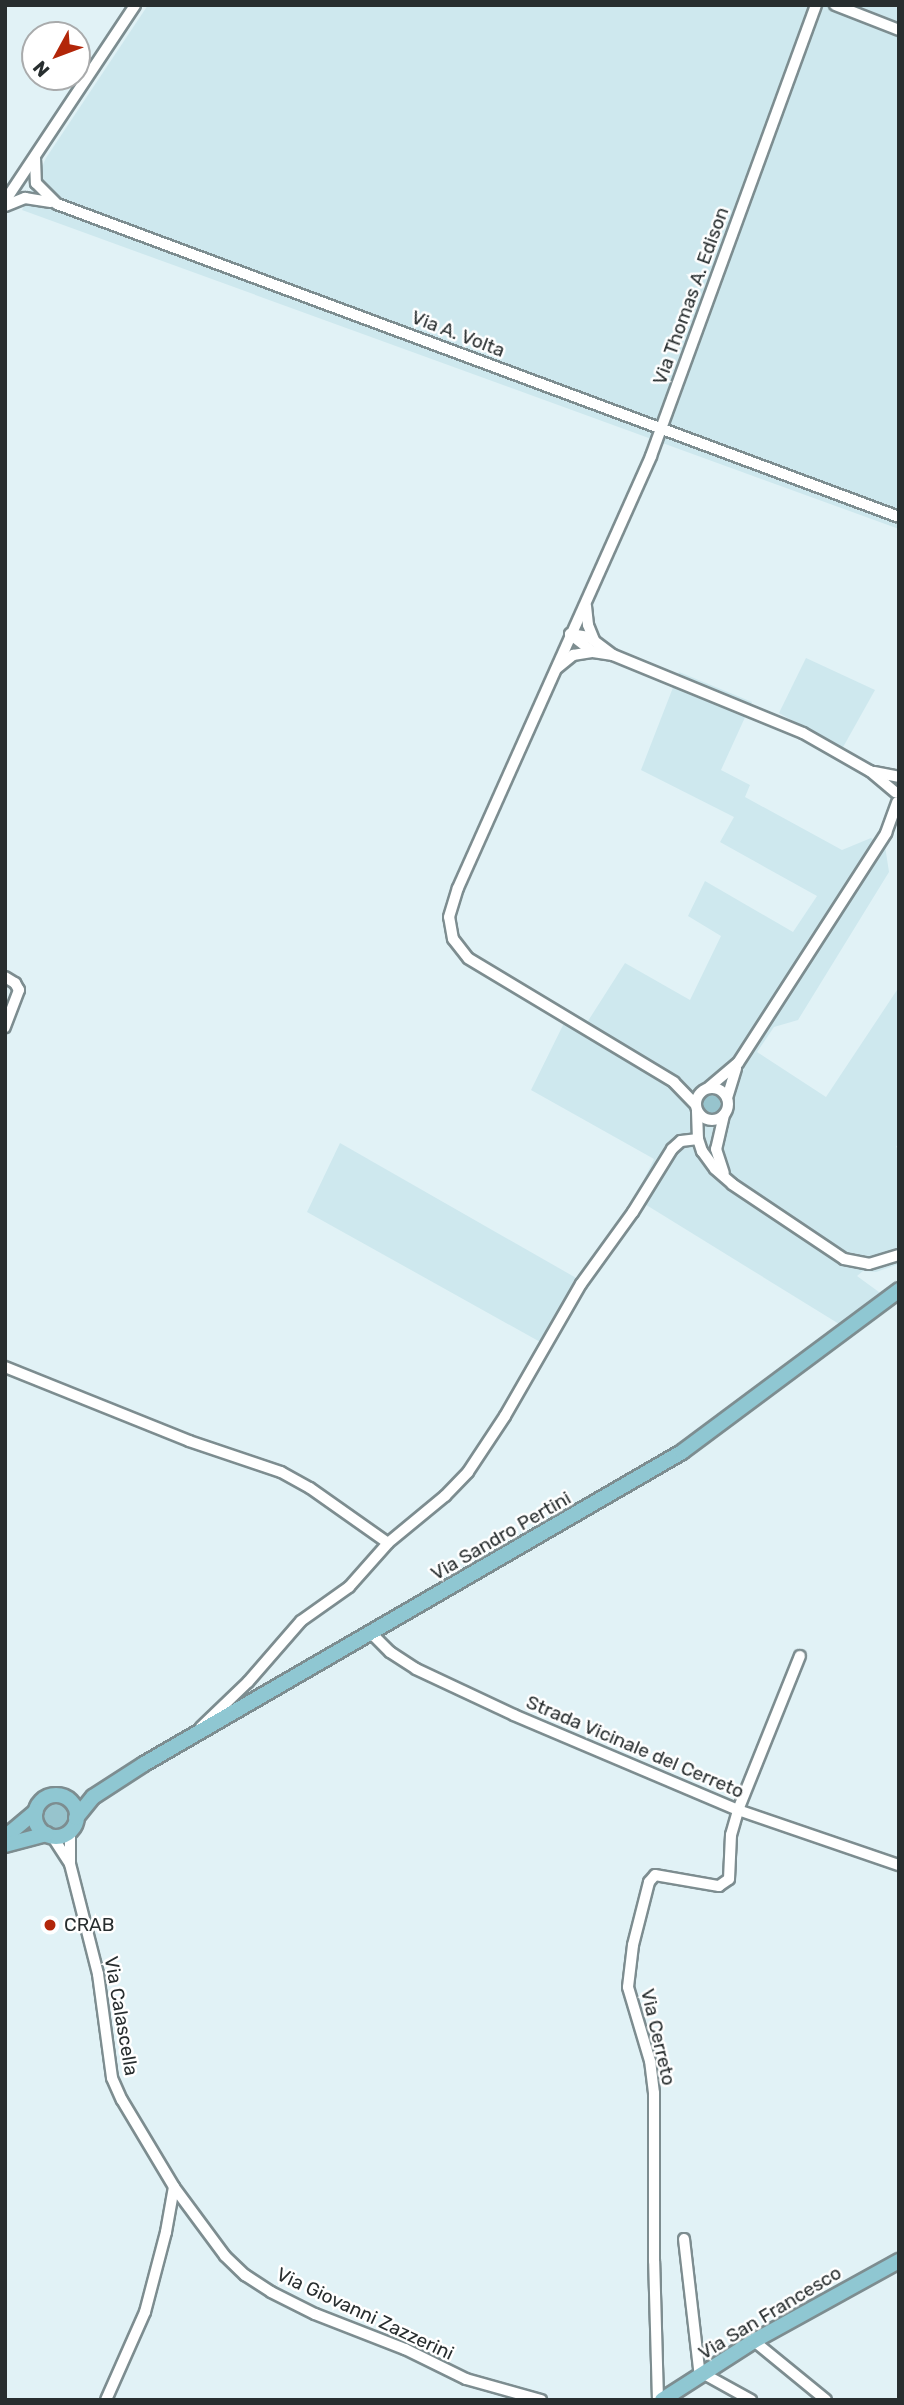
<!DOCTYPE html>
<style>
body{margin:0}
#map{position:relative;width:904px;height:2405px;overflow:hidden;background:#e1f2f6;font-family:Rubik,sans-serif}
div>[style]{position:absolute}
.built>*{inset:0;background:#cee8ee}
.green>*{inset:0;background:#97c4cd}
.round{border-radius:50%}
.roads{filter:drop-shadow(2px 0 #7d8d90) drop-shadow(-2px 0 #7d8d90) drop-shadow(0 2px #7d8d90) drop-shadow(0 -2px #7d8d90)}
.minor>*{height:10px;margin:-5px;padding:0 5px;transform-origin:5px;border-radius:5px;background:#fff}
.minor>.ring{margin:-5px;padding:0;box-sizing:content-box;background:none;border:10px solid #fff;border-radius:50%}
.major>*{height:14px;margin:-7px;padding:0 7px;transform-origin:7px;border-radius:7px;background:#8fc7d2}
.major>.ring{margin:-7px;padding:0;box-sizing:content-box;background:none;border:14px solid #8fc7d2;border-radius:50%}
.dots>*{width:19px;height:19px;translate:-50% -50%;box-sizing:border-box;border:4px solid #fff;border-radius:50%}
span{translate:-50% -50%;white-space:nowrap;text-align:center;line-height:1.15;-webkit-text-stroke:5px #fff;paint-order:stroke}
.street-label{font-size:19px;color:#282e2f}
.poi-label{font-size:19px;color:#282e2f}
.left{translate:0 -50%;text-align:left}
.frame{position:absolute;inset:0;border:7px solid #282e2f;pointer-events:none}
.north{position:absolute;left:21px;top:21px;width:70px;height:70px;box-sizing:border-box;background:#fff;border:2px solid #a9abac;border-radius:50%;rotate:229deg;font-size:19px;font-weight:700;line-height:28px;text-align:center;color:#282e2f}
.north::after{content:'';display:block;margin:auto;width:24px;height:32px;background:#b22609;clip-path:polygon(50% 0,100% 100%,50% 72%,0 100%)}
</style>
<div id="map">
<div class="built">
<i style="clip-path:polygon(148px 5px,899px 5px,899px 529px,22px 210px,46px 158px)"></i>
<i style="clip-path:polygon(806px 658px,875px 690px,842px 749px,779px 713px)"></i>
<i style="clip-path:polygon(679px 672px,752px 702px,721px 770px,750px 785px,745px 797px,842px 850px,871px 838px,885px 846px,889px 872px,798px 1020px,774px 1027px,757px 1052px,826px 1097px,899px 987px,899px 1142px,896px 1147px,899px 1149px,899px 1264px,876px 1272px,863px 1271px,857px 1276px,883px 1295px,844px 1327px,635px 1198px,654px 1159px,531px 1090px,570px 1011px,588px 1021px,625px 963px,690px 1000px,721px 936px,688px 916px,705px 881px,793px 932px,817px 896px,720px 842px,734px 817px,641px 770px)"></i>
<i style="clip-path:polygon(340px 1143px,578px 1279px,542px 1343px,307px 1212px)"></i>
</div>
<div class="green">
<i class="round" style="left:701px;top:1095px;width:20px;height:20px"></i>
<i class="round" style="left:41px;top:1801px;width:30px;height:30px"></i>
</div>
<div class="roads">
<div class="minor">
<i style="left:835px;top:5px;width:69px;rotate:21.3deg"></i>
<i style="left:35px;top:158px;width:25px;rotate:88deg"></i>
<i style="left:36px;top:183px;width:30px;rotate:45deg"></i>
<i style="left:57px;top:204px;width:898px;rotate:20.39deg"></i>
<i style="left:5px;top:201px;width:235px;rotate:-56.4deg"></i>
<i style="left:5px;top:206px;width:22px;rotate:-22deg"></i>
<i style="left:25px;top:198px;width:26px;rotate:9deg"></i>
<i style="left:586px;top:606px;width:19px;rotate:84deg"></i>
<i style="left:588px;top:625px;width:16px;rotate:68deg"></i>
<i style="left:570px;top:634px;width:29px;rotate:38deg"></i>
<i style="left:593px;top:652px;width:20px;rotate:9deg"></i>
<i style="left:613px;top:655px;width:205px;rotate:22.3deg"></i>
<i style="left:803px;top:733px;width:77px;rotate:29.6deg"></i>
<i style="left:870px;top:771px;width:33px;rotate:40deg"></i>
<i style="left:570px;top:634px;width:19px;rotate:9deg"></i>
<i style="left:589px;top:637px;width:30px;rotate:37deg"></i>
<i style="left:557px;top:668px;width:21px;rotate:-39deg"></i>
<i style="left:573px;top:655px;width:19px;rotate:-9deg"></i>
<i style="left:874px;top:772px;width:25px;rotate:11deg"></i>
<i style="left:5px;top:977px;width:12px;rotate:31deg"></i>
<i style="left:15px;top:983px;width:8px;rotate:60deg"></i>
<i style="left:19px;top:990px;width:40px;rotate:111deg"></i>
<i class="ring" style="left:696px;top:1088px;width:22px;height:22px"></i>
<i style="left:708px;top:1088px;width:39px;rotate:-40deg"></i>
<i style="left:738px;top:1063px;width:274px;rotate:-57.2deg"></i>
<i style="left:886px;top:833px;width:33px;rotate:-70deg"></i>
<i style="left:727px;top:1098px;width:31px;rotate:-73deg"></i>
<i style="left:695px;top:1104px;width:30px;rotate:-134deg"></i>
<i style="left:674px;top:1082px;width:240px;rotate:-149deg"></i>
<i style="left:468px;top:958px;width:24px;rotate:-128deg"></i>
<i style="left:453px;top:939px;width:22px;rotate:-100deg"></i>
<i style="left:449px;top:917px;width:30px;rotate:-73deg"></i>
<i style="left:458px;top:888px;width:473px;rotate:-65.9deg"></i>
<i style="left:651px;top:456px;width:480px;rotate:-69.9deg"></i>
<i style="left:697px;top:1111px;width:28px;rotate:88deg"></i>
<i style="left:698px;top:1139px;width:13px;rotate:72deg"></i>
<i style="left:702px;top:1151px;width:22px;rotate:54deg"></i>
<i style="left:715px;top:1169px;width:23px;rotate:41deg"></i>
<i style="left:732px;top:1184px;width:135px;rotate:33.8deg"></i>
<i style="left:844px;top:1259px;width:25px;rotate:11deg"></i>
<i style="left:869px;top:1264px;width:31px;rotate:-17deg"></i>
<i style="left:724px;top:1115px;width:35px;rotate:103deg"></i>
<i style="left:716px;top:1149px;width:25px;rotate:72deg"></i>
<i style="left:5px;top:1367px;width:198px;rotate:21.9deg"></i>
<i style="left:189px;top:1441px;width:97px;rotate:18.6deg"></i>
<i style="left:281px;top:1472px;width:33px;rotate:29deg"></i>
<i style="left:310px;top:1488px;width:95px;rotate:35.2deg"></i>
<i style="left:371px;top:1633px;width:27px;rotate:45deg"></i>
<i style="left:390px;top:1652px;width:31px;rotate:33deg"></i>
<i style="left:416px;top:1669px;width:108px;rotate:25.1deg"></i>
<i style="left:514px;top:1715px;width:243px;rotate:23deg"></i>
<i style="left:738px;top:1810px;width:170px;rotate:18.9deg"></i>
<i style="left:201px;top:1727px;width:65px;rotate:-43.8deg"></i>
<i style="left:248px;top:1682px;width:81px;rotate:-49deg"></i>
<i style="left:301px;top:1621px;width:59px;rotate:-35.3deg"></i>
<i style="left:349px;top:1587px;width:59px;rotate:-48.4deg"></i>
<i style="left:388px;top:1543px;width:74px;rotate:-39.5deg"></i>
<i style="left:445px;top:1496px;width:33px;rotate:-46deg"></i>
<i style="left:468px;top:1472px;width:67px;rotate:-56.5deg"></i>
<i style="left:505px;top:1416px;width:152px;rotate:-60.1deg"></i>
<i style="left:581px;top:1284px;width:89px;rotate:-54.2deg"></i>
<i style="left:633px;top:1212px;width:74px;rotate:-58.2deg"></i>
<i style="left:672px;top:1149px;width:12px;rotate:-42deg"></i>
<i style="left:681px;top:1141px;width:17px;rotate:-7deg"></i>
<i style="left:70px;top:1831px;width:33px;rotate:90deg"></i>
<i style="left:70px;top:1864px;width:114px;rotate:75.7deg"></i>
<i style="left:98px;top:1974px;width:105px;rotate:82.3deg"></i>
<i style="left:112px;top:2078px;width:24px;rotate:66deg"></i>
<i style="left:122px;top:2100px;width:101px;rotate:59.1deg"></i>
<i style="left:174px;top:2187px;width:46px;rotate:100.1deg"></i>
<i style="left:166px;top:2232px;width:83px;rotate:104.7deg"></i>
<i style="left:145px;top:2312px;width:96px;rotate:113.9deg"></i>
<i style="left:52px;top:1836px;width:31px;rotate:57deg"></i>
<i style="left:174px;top:2187px;width:86px;rotate:53.5deg"></i>
<i style="left:225px;top:2256px;width:28px;rotate:44deg"></i>
<i style="left:245px;top:2275px;width:31px;rotate:33deg"></i>
<i style="left:271px;top:2292px;width:49px;rotate:26.6deg"></i>
<i style="left:315px;top:2314px;width:97px;rotate:21.3deg"></i>
<i style="left:405px;top:2349px;width:68px;rotate:26.2deg"></i>
<i style="left:466px;top:2379px;width:78px;rotate:15.6deg"></i>
<i style="left:684px;top:2239px;width:139px;rotate:83.4deg"></i>
<i style="left:754px;top:2341px;width:93px;rotate:39.3deg"></i>
<i style="left:704px;top:2374px;width:54px;rotate:29deg"></i>
<i style="left:658px;top:2400px;width:139px;rotate:-91.6deg"></i>
<i style="left:654px;top:2261px;width:168px;rotate:-90deg"></i>
<i style="left:654px;top:2093px;width:32px;rotate:-97deg"></i>
<i style="left:650px;top:2061px;width:77px;rotate:-106.6deg"></i>
<i style="left:628px;top:1987px;width:42px;rotate:-83.2deg"></i>
<i style="left:633px;top:1945px;width:65px;rotate:-75.7deg"></i>
<i style="left:649px;top:1882px;width:9px;rotate:-49deg"></i>
<i style="left:655px;top:1875px;width:65px;rotate:9.8deg"></i>
<i style="left:719px;top:1886px;width:12px;rotate:-35deg"></i>
<i style="left:729px;top:1879px;width:44px;rotate:-87.4deg"></i>
<i style="left:731px;top:1835px;width:26px;rotate:-74deg"></i>
<i style="left:738px;top:1810px;width:166px;rotate:-68.1deg"></i>
</div>
<div class="major">
<i class="ring" style="left:35px;top:1795px;width:28px;height:28px"></i>
<i style="left:76px;top:1818px;width:27px;rotate:-51deg"></i>
<i style="left:93px;top:1797px;width:61px;rotate:-32.9deg"></i>
<i style="left:144px;top:1764px;width:622px;rotate:-30.11deg"></i>
<i style="left:682px;top:1452px;width:271px;rotate:-36.7deg"></i>
<i style="left:5px;top:1837px;width:40px;rotate:-40deg"></i>
<i style="left:5px;top:1845px;width:43px;rotate:-14.7deg"></i>
<i style="left:662px;top:2400px;width:109px;rotate:-32.7deg"></i>
<i style="left:754px;top:2341px;width:166px;rotate:-28.9deg"></i>
</div>
</div>
<div class="dots">
<i style="left:50px;top:1925px;background:#b22609"></i>
</div>
<div class="street-label">
<span style="left:691px;top:296px;rotate:-70deg">Via Thomas A. Edison</span>
<span style="left:458px;top:334px;rotate:21deg">Via A. Volta</span>
<span style="left:501px;top:1536px;rotate:-30deg">Via Sandro Pertini</span>
<span style="left:635px;top:1747px;rotate:23deg">Strada Vicinale del Cerreto</span>
<span style="left:121px;top:2016px;rotate:80deg">Via Calascella</span>
<span style="left:658px;top:2037px;rotate:77deg">Via Cerreto</span>
<span style="left:770px;top:2313px;rotate:-31deg">Via San Francesco</span>
<span style="left:365px;top:2314px;rotate:25deg">Via Giovanni Zazzerini</span>
</div>
<div class="poi-label">
<span class="left" style="left:64px;top:1925px">CRAB</span>
</div>
<div class="frame"></div>
<div class="north">N</div>
</div>
